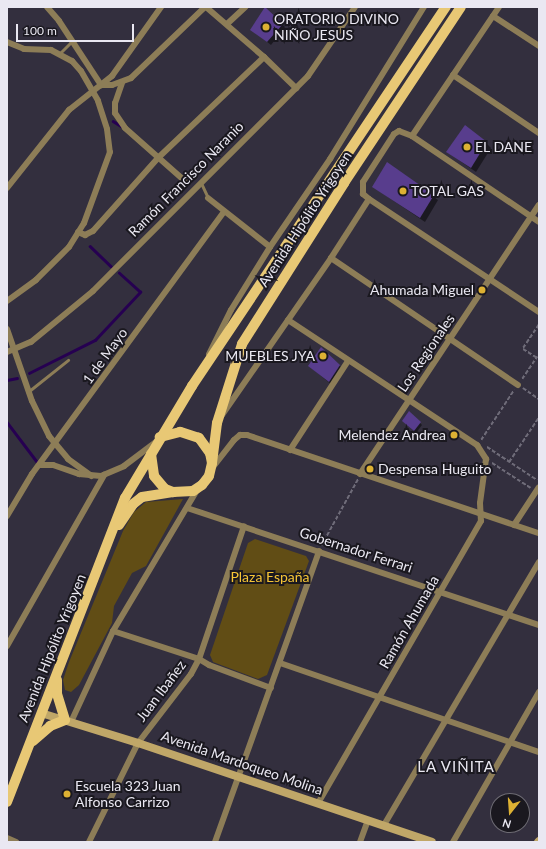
<!DOCTYPE html>
<meta charset="utf-8">
<style>
body{margin:0}
#map{position:relative;width:546px;height:849px;overflow:hidden;background:#332f3e;font-family:Lato,sans-serif}
div>[style]{position:absolute}
.green>*{inset:0;background:#614d15}
.shadow>*{inset:0;background:#0007}
.stream>*{height:2.5px;margin:-1.25px;padding:0 1.25px;transform-origin:1.25px;border-radius:1.25px;background:#260051}
.building>*{inset:0;background:#583d8d}
.path>*{height:1.5px;margin-top:-0.75px;transform-origin:0;background:repeating-linear-gradient(90deg,#6f6c79 0 4px,transparent 0 6px)}
.lane>*{height:3px;margin:-1.5px;padding:0 1.5px;transform-origin:1.5px;border-radius:1.5px;background:#8d7d57}
.street>*{height:6px;margin:-3px;padding:0 3px;transform-origin:3px;border-radius:3px;background:#8d7d57}
.secondary>*{height:8px;margin:-4px;padding:0 4px;transform-origin:4px;border-radius:4px;background:#c0a768}
.primary>*{height:10px;margin:-5px;padding:0 5px;transform-origin:5px;border-radius:5px;background:#e8c875}
.dots>*{width:11px;height:11px;translate:-50% -50%;box-sizing:border-box;border:2px solid #1a181f;border-radius:50%}
span{translate:-50% -50%;white-space:nowrap;text-align:center;line-height:1.15;-webkit-text-stroke:4px #1a181f;paint-order:stroke}
.poi-label{font-size:14px;color:#eae8f2}
.left{translate:0 -50%;text-align:left}
.right{translate:-100% -50%;text-align:right}
.street-label{font-size:14px;color:#eae8f2}
.park-label{font-size:14px;color:#f6c536}
.neighbourhood-label{font-size:15px;color:#eae8f2;letter-spacing:1px}
.frame{position:absolute;inset:0;border:8px solid #eae8f2;pointer-events:none}
.north{position:absolute;left:490px;top:793px;width:40px;height:40px;box-sizing:border-box;background:#1a181f;border:1px solid #6d6b73;border-radius:50%;rotate:197deg;font-size:11px;font-weight:700;line-height:16px;text-align:center;color:#eae8f2}
.north::after{content:'';display:block;margin:auto;width:14px;height:18px;background:#ddb133;clip-path:polygon(50% 0,100% 100%,50% 72%,0 100%)}
.scale{position:absolute;left:16px;top:24px;width:118px;height:18px;box-sizing:border-box;border:2px solid #eae8f2;border-top:0;padding-left:5px;font-size:12px;line-height:14px;white-space:nowrap;color:#eae8f2;-webkit-text-stroke:3px #1a181f;paint-order:stroke}
</style>
<div id="map">
<div class="green">
<i style="clip-path:polygon(183px 499px,146px 566px,132px 573px,114px 606px,112px 623px,79px 685px,71px 692px,65px 690px,63px 680px,69px 662px,123px 531px,134px 512px,146px 502px)"></i>
<i style="clip-path:polygon(255px 539px,306px 556px,309px 561px,267px 675px,258px 679px,213px 662px,210px 655px,248px 543px)"></i>
</div>
<div class="shadow">
<i style="clip-path:polygon(266px 9px,285px 27px,271px 45px,252px 30px)"></i>
<i style="clip-path:polygon(486px 143px,491px 148px,476px 172px,447px 152px)"></i>
<i style="clip-path:polygon(387px 163px,438px 200px,425px 222px,373px 187px)"></i>
<i style="clip-path:polygon(321px 349px,343px 369px,332px 385px,309px 366px)"></i>
<i style="clip-path:polygon(409px 412px,422px 425px,416px 433px,403px 421px)"></i>
</div>
<div class="stream">
<i style="left:113px;top:121px;width:9px;rotate:32deg"></i>
<i style="left:90px;top:246px;width:29px;rotate:44deg"></i>
<i style="left:29px;top:373px;width:74px;rotate:-26.6deg"></i>
<i style="left:95px;top:340px;width:66px;rotate:-46.8deg"></i>
<i style="left:140px;top:292px;width:28px;rotate:-138deg"></i>
<i style="left:7px;top:380px;width:10px;rotate:-11deg"></i>
<i style="left:7px;top:422px;width:51px;rotate:52.9deg"></i>
</div>
<div class="building">
<i style="clip-path:polygon(265px 7px,283px 24px,267px 42px,250px 30px)"></i>
<i style="clip-path:polygon(465px 125px,487px 142px,471px 168px,446px 152px)"></i>
<i style="clip-path:polygon(387px 162px,434px 195px,420px 218px,372px 187px)"></i>
<i style="clip-path:polygon(321px 347px,340px 365px,329px 382px,308px 366px)"></i>
<i style="clip-path:polygon(409px 411px,421px 422px,414px 431px,402px 421px)"></i>
</div>
<div class="path">
<i style="left:539px;top:325px;width:29px;rotate:124deg"></i>
<i style="left:523px;top:349px;width:19px;rotate:32deg"></i>
<i style="left:522px;top:379px;width:27px;rotate:-56deg"></i>
<i style="left:523px;top:388px;width:19px;rotate:35deg"></i>
<i style="left:481px;top:440px;width:60px;rotate:-56.6deg"></i>
<i style="left:487px;top:447px;width:60px;rotate:33.4deg"></i>
<i style="left:509px;top:462px;width:54px;rotate:-56.3deg"></i>
<i style="left:492px;top:463px;width:46px;rotate:32.7deg"></i>
<i style="left:321px;top:546px;width:77px;rotate:-61.1deg"></i>
</div>
<div class="lane">
<i style="left:60px;top:53px;width:17px;rotate:-45deg"></i>
<i style="left:201px;top:183px;width:17px;rotate:65deg"></i>
<i style="left:29px;top:391px;width:50px;rotate:-38.5deg"></i>
</div>
<div class="street">
<i style="left:47px;top:7px;width:18px;rotate:49deg"></i>
<i style="left:59px;top:21px;width:77px;rotate:56.7deg"></i>
<i style="left:206px;top:7px;width:77px;rotate:40.8deg"></i>
<i style="left:264px;top:57px;width:45px;rotate:44.1deg"></i>
<i style="left:493px;top:16px;width:55px;rotate:33.1deg"></i>
<i style="left:227px;top:24px;width:25px;rotate:-43deg"></i>
<i style="left:7px;top:42px;width:18px;rotate:22deg"></i>
<i style="left:24px;top:49px;width:27px;rotate:2deg"></i>
<i style="left:51px;top:50px;width:24px;rotate:28deg"></i>
<i style="left:72px;top:61px;width:13px;rotate:48deg"></i>
<i style="left:81px;top:71px;width:34px;rotate:60deg"></i>
<i style="left:98px;top:101px;width:29px;rotate:72deg"></i>
<i style="left:107px;top:129px;width:23px;rotate:83deg"></i>
<i style="left:110px;top:152px;width:76px;rotate:110.1deg"></i>
<i style="left:84px;top:223px;width:28px;rotate:122deg"></i>
<i style="left:69px;top:247px;width:47px;rotate:135deg"></i>
<i style="left:36px;top:280px;width:36px;rotate:144deg"></i>
<i style="left:453px;top:75px;width:104px;rotate:34deg"></i>
<i style="left:122px;top:83px;width:21px;rotate:109deg"></i>
<i style="left:115px;top:103px;width:10px;rotate:90deg"></i>
<i style="left:115px;top:113px;width:18px;rotate:56deg"></i>
<i style="left:125px;top:128px;width:80px;rotate:41.5deg"></i>
<i style="left:101px;top:85px;width:11px"></i>
<i style="left:112px;top:85px;width:20px;rotate:-20deg"></i>
<i style="left:131px;top:78px;width:103px;rotate:-43.8deg"></i>
<i style="left:412px;top:136px;width:153px;rotate:34.1deg"></i>
<i style="left:7px;top:188px;width:100px;rotate:-51.5deg"></i>
<i style="left:69px;top:110px;width:55px;rotate:-38.3deg"></i>
<i style="left:112px;top:76px;width:85px;rotate:-54.6deg"></i>
<i style="left:208px;top:198px;width:79px;rotate:38.3deg"></i>
<i style="left:369px;top:199px;width:204px;rotate:33.6deg"></i>
<i style="left:78px;top:232px;width:8px;rotate:23deg"></i>
<i style="left:85px;top:235px;width:9px;rotate:-27deg"></i>
<i style="left:93px;top:231px;width:99px;rotate:-48.3deg"></i>
<i style="left:159px;top:157px;width:145px;rotate:-43.6deg"></i>
<i style="left:331px;top:258px;width:226px;rotate:34.2deg"></i>
<i style="left:288px;top:320px;width:227px;rotate:33.5deg"></i>
<i style="left:477px;top:445px;width:17px;rotate:57deg"></i>
<i style="left:486px;top:459px;width:44px;rotate:97.8deg"></i>
<i style="left:480px;top:503px;width:18px;rotate:87deg"></i>
<i style="left:481px;top:521px;width:326px;rotate:120deg"></i>
<i style="left:7px;top:329px;width:76px;rotate:70.9deg"></i>
<i style="left:32px;top:401px;width:39px;rotate:64deg"></i>
<i style="left:49px;top:436px;width:30px;rotate:50deg"></i>
<i style="left:68px;top:459px;width:29px;rotate:36deg"></i>
<i style="left:7px;top:352px;width:26px;rotate:-23deg"></i>
<i style="left:31px;top:342px;width:80px;rotate:-39.4deg"></i>
<i style="left:93px;top:291px;width:304px;rotate:-45deg"></i>
<i style="left:308px;top:76px;width:83px;rotate:-55.7deg"></i>
<i style="left:209px;top:354px;width:49px;rotate:-63.4deg"></i>
<i style="left:231px;top:310px;width:74px;rotate:-58.2deg"></i>
<i style="left:270px;top:247px;width:107px;rotate:-55.7deg"></i>
<i style="left:330px;top:159px;width:179px;rotate:-58.3deg"></i>
<i style="left:222px;top:415px;width:191px;rotate:-55.2deg"></i>
<i style="left:331px;top:258px;width:70px;rotate:-57.2deg"></i>
<i style="left:369px;top:199px;width:8px;rotate:-140deg"></i>
<i style="left:363px;top:194px;width:12px;rotate:-90deg"></i>
<i style="left:363px;top:182px;width:57px;rotate:-57.1deg"></i>
<i style="left:394px;top:134px;width:6px;rotate:-31deg"></i>
<i style="left:399px;top:131px;width:14px;rotate:21deg"></i>
<i style="left:412px;top:136px;width:156px;rotate:-56deg"></i>
<i style="left:290px;top:450px;width:106px;rotate:-56.9deg"></i>
<i style="left:40px;top:465px;width:13px"></i>
<i style="left:53px;top:465px;width:28px;rotate:19deg"></i>
<i style="left:79px;top:474px;width:22px;rotate:5deg"></i>
<i style="left:101px;top:476px;width:25px;rotate:-23deg"></i>
<i style="left:124px;top:466px;width:40px;rotate:-37deg"></i>
<i style="left:213px;top:467px;width:34px;rotate:-52deg"></i>
<i style="left:234px;top:440px;width:8px;rotate:-40deg"></i>
<i style="left:240px;top:435px;width:7px"></i>
<i style="left:247px;top:435px;width:308px;rotate:18.6deg"></i>
<i style="left:360px;top:474px;width:323px;rotate:-56.4deg"></i>
<i style="left:187px;top:508px;width:371px;rotate:18.4deg"></i>
<i style="left:7px;top:516px;width:49px;rotate:-59.2deg"></i>
<i style="left:32px;top:474px;width:325px;rotate:-53.8deg"></i>
<i style="left:514px;top:525px;width:45px;rotate:-56.7deg"></i>
<i style="left:113px;top:631px;width:90px;rotate:18deg"></i>
<i style="left:199px;top:659px;width:12px;rotate:31deg"></i>
<i style="left:209px;top:665px;width:66px;rotate:20.4deg"></i>
<i style="left:7px;top:646px;width:197px;rotate:-60.4deg"></i>
<i style="left:280px;top:663px;width:274px;rotate:19deg"></i>
<i style="left:71px;top:722px;width:100px;rotate:-65.2deg"></i>
<i style="left:113px;top:631px;width:164px;rotate:-59.2deg"></i>
<i style="left:384px;top:825px;width:305px;rotate:-59.5deg"></i>
<i style="left:7px;top:838px;width:10px;rotate:24deg"></i>
<i style="left:89px;top:842px;width:110px;rotate:-63.7deg"></i>
<i style="left:138px;top:743px;width:87px;rotate:-52.5deg"></i>
<i style="left:191px;top:674px;width:17px;rotate:-62deg"></i>
<i style="left:199px;top:659px;width:140px;rotate:-71.3deg"></i>
<i style="left:215px;top:842px;width:309px;rotate:-70.3deg"></i>
<i style="left:360px;top:842px;width:23px;rotate:-70deg"></i>
<i style="left:453px;top:842px;width:173px;rotate:-60.2deg"></i>
</div>
<div class="secondary">
<i style="left:41px;top:713px;width:102px;rotate:17.2deg"></i>
<i style="left:138px;top:743px;width:310px;rotate:18.6deg"></i>
<i style="left:538px;top:842px;width:1px;rotate:-45deg"></i>
</div>
<div class="primary">
<i style="left:151px;top:454px;width:22px;rotate:82deg"></i>
<i style="left:154px;top:476px;width:17px;rotate:50deg"></i>
<i style="left:165px;top:489px;width:9px;rotate:21deg"></i>
<i style="left:173px;top:492px;width:20px;rotate:-3deg"></i>
<i style="left:193px;top:491px;width:11px;rotate:-34deg"></i>
<i style="left:202px;top:485px;width:11px;rotate:-52deg"></i>
<i style="left:209px;top:476px;width:13px;rotate:-77deg"></i>
<i style="left:212px;top:463px;width:10px;rotate:-101deg"></i>
<i style="left:210px;top:453px;width:19px;rotate:-126deg"></i>
<i style="left:199px;top:438px;width:20px;rotate:-162deg"></i>
<i style="left:180px;top:432px;width:21px;rotate:166deg"></i>
<i style="left:212px;top:463px;width:40px;rotate:-82.9deg"></i>
<i style="left:217px;top:423px;width:83px;rotate:-72.4deg"></i>
<i style="left:242px;top:344px;width:191px;rotate:-57.6deg"></i>
<i style="left:344px;top:183px;width:211px;rotate:-56.4deg"></i>
<i style="left:119px;top:525px;width:25px;rotate:-56deg"></i>
<i style="left:133px;top:504px;width:11px;rotate:-38deg"></i>
<i style="left:142px;top:497px;width:31px;rotate:-9deg"></i>
<i style="left:33px;top:741px;width:23px;rotate:-41deg"></i>
<i style="left:50px;top:726px;width:16px;rotate:-22deg"></i>
<i style="left:65px;top:720px;width:28px;rotate:-107deg"></i>
<i style="left:57px;top:693px;width:13px;rotate:-90deg"></i>
<i style="left:7px;top:802px;width:326px;rotate:-68.8deg"></i>
<i style="left:125px;top:498px;width:131px;rotate:-59.1deg"></i>
<i style="left:192px;top:386px;width:456px;rotate:-56.2deg"></i>
</div>
<div class="dots">
<i style="left:266px;top:27px;background:#ddb133"></i>
<i style="left:467px;top:147px;background:#ddb133"></i>
<i style="left:403px;top:191px;background:#ddb133"></i>
<i style="left:482px;top:290px;background:#ddb133"></i>
<i style="left:323px;top:356px;background:#ddb133"></i>
<i style="left:454px;top:435px;background:#ddb133"></i>
<i style="left:370px;top:469px;background:#ddb133"></i>
<i style="left:67px;top:794px;background:#ddb133"></i>
</div>
<div class="poi-label">
<span class="left" style="left:274px;top:27px">ORATORIO DIVINO<br>NIÑO JESUS</span>
<span class="left" style="left:475px;top:147px">EL DANE</span>
<span class="left" style="left:411px;top:191px">TOTAL GAS</span>
<span class="right" style="left:474px;top:290px">Ahumada Miguel</span>
<span class="right" style="left:315px;top:356px">MUEBLES JYA</span>
<span class="right" style="left:446px;top:435px">Melendez Andrea</span>
<span class="left" style="left:378px;top:469px">Despensa Huguito</span>
<span class="left" style="left:75px;top:794px">Escuela 323 Juan<br>Alfonso Carrizo</span>
</div>
<div class="street-label">
<span style="left:186px;top:179px;rotate:-45deg">Ramón Francisco Naranio</span>
<span style="left:305px;top:219px;rotate:-57deg">Avenida Hipólito Yrigoyen</span>
<span style="left:426px;top:353px;rotate:-56deg">Los Regionales</span>
<span style="left:105px;top:356px;rotate:-54deg">1 de Mayo</span>
<span style="left:356px;top:550px;rotate:18deg">Gobernador Ferrari</span>
<span style="left:409px;top:622px;rotate:-60deg">Ramón Ahumada</span>
<span style="left:52px;top:648px;rotate:-68deg">Avenida Hipólito Yrigoyen</span>
<span style="left:161px;top:691px;rotate:-53deg">Juan Ibañez</span>
<span style="left:242px;top:763px;rotate:19deg">Avenida Mardoqueo Molina</span>
</div>
<div class="park-label">
<span style="left:270px;top:577px">Plaza España</span>
</div>
<div class="neighbourhood-label">
<span style="left:456px;top:767px">LA VIÑITA</span>
</div>
<div class="frame"></div>
<div class="north">N</div>
<div class="scale">100 m</div>
</div>
